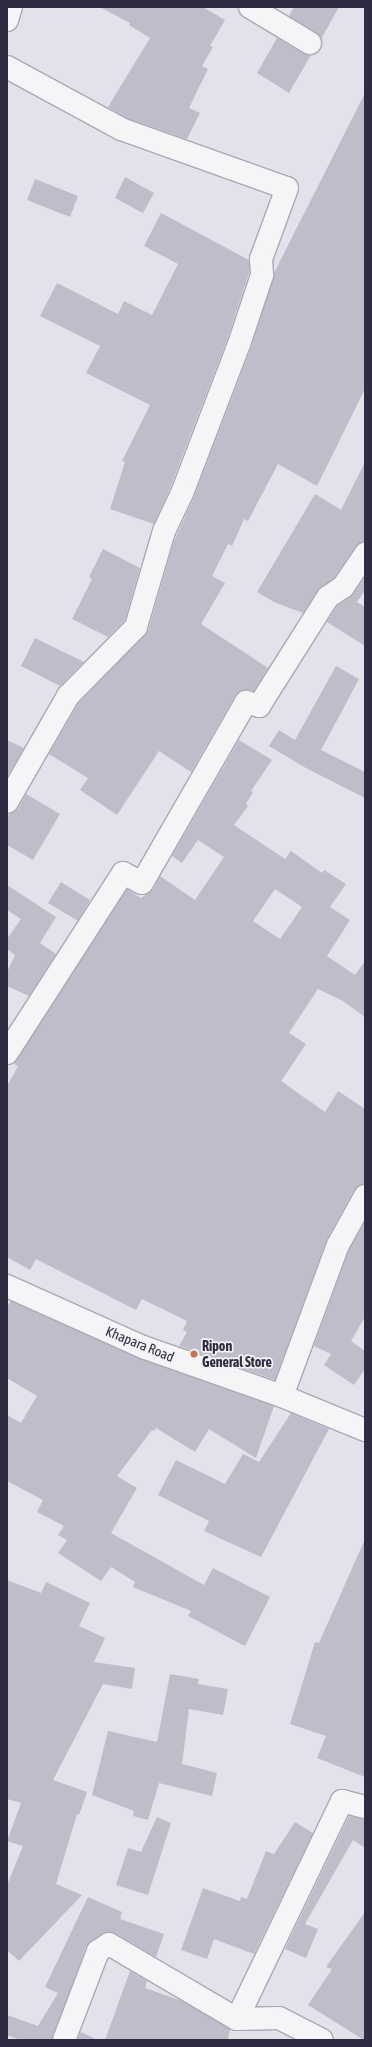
<!DOCTYPE html>
<style>
body{margin:0}
#map{position:relative;width:372px;height:2047px;overflow:hidden;background:#e3e2ea;font-family:"Asap Condensed",sans-serif}
div>[style]{position:absolute}
.building>*{inset:0;background:#bebdc9}
.roads{filter:drop-shadow(1px 0 #a9a8b4) drop-shadow(-1px 0 #a9a8b4) drop-shadow(0 1px #a9a8b4) drop-shadow(0 -1px #a9a8b4)}
.minor>*{height:22px;margin:-11px;padding:0 11px;transform-origin:11px;border-radius:11px;background:#f5f5f8}
.dots>*{width:11px;height:11px;translate:-50% -50%;box-sizing:border-box;border:2px solid #f2f2f7;border-radius:50%}
span{translate:-50% -50%;white-space:nowrap;text-align:center;line-height:1.15;-webkit-text-stroke:3.5px #f2f2f7;paint-order:stroke}
.street-label{font-size:14px;color:#2e2c40}
.poi-label{font-size:14px;color:#2e2c40;font-weight:700}
.left{translate:0 -50%;text-align:left}
.frame{position:absolute;inset:0;border:8px solid #2e2c40;pointer-events:none}
</style>
<div id="map">
<div class="building">
<i style="clip-path:polygon(100px 7px,203px 7px,225px 20px,210px 46px,213px 47px,202px 66px,208px 69px,189px 108px,200px 113px,187px 139px,126px 118px,108px 107px,150px 38px,129px 25px,130px 23px)"></i>
<i style="clip-path:polygon(294px 7px,339px 7px,321px 39px,316px 32px,289px 16px)"></i>
<i style="clip-path:polygon(277px 38px,304px 54px,311px 55px,289px 93px,257px 73px)"></i>
<i style="clip-path:polygon(365px 93px,365px 389px,317px 486px,278px 464px,248px 521px,244px 519px,232px 546px,228px 544px,212px 576px,225px 583px,201px 624px,268px 668px,254px 691px,244px 690px,235px 696px,191px 772px,159px 751px,117px 815px,80px 790px,88px 778px,49px 754px,78px 704px,148px 631px,174px 541px,194px 497px,251px 348px,274px 273px)"></i>
<i style="clip-path:polygon(125px 177px,154px 193px,143px 213px,115px 198px)"></i>
<i style="clip-path:polygon(35px 179px,78px 196px,70px 217px,27px 200px)"></i>
<i style="clip-path:polygon(161px 213px,249px 260px,249px 273px,227px 340px,170px 488px,154px 524px,110px 509px,125px 462px,122px 461px,150px 405px,86px 373px,100px 346px,40px 316px,57px 283px,118px 314px,124px 301px,152px 315px,178px 264px,144px 246px)"></i>
<i style="clip-path:polygon(365px 462px,365px 542px,355px 547px,334px 578px,318px 590px,303px 613px,274px 602px,257px 592px,315px 494px,341px 510px)"></i>
<i style="clip-path:polygon(103px 549px,140px 568px,125px 620px,108px 637px,72px 619px,92px 579px,89px 577px)"></i>
<i style="clip-path:polygon(365px 577px,365px 590px,357px 602px,365px 607px,365px 646px,327px 622px,337px 606px,353px 594px)"></i>
<i style="clip-path:polygon(35px 638px,84px 662px,60px 686px,21px 666px)"></i>
<i style="clip-path:polygon(336px 666px,359px 679px,321px 750px,365px 772px,365px 798px,304px 767px,269px 746px,279px 730px,295px 740px)"></i>
<i style="clip-path:polygon(7px 740px,24px 748px,7px 777px)"></i>
<i style="clip-path:polygon(evenodd,239px 740px,272px 760px,251px 791px,253px 792px,246px 804px,248px 806px,234px 825px,285px 859px,291px 851px,322px 873px,324px 870px,346px 884px,330px 907px,350px 920px,327px 956px,355px 975px,365px 961px,365px 1017px,343px 1001px,318px 989px,289px 1033px,306px 1044px,281px 1081px,325px 1112px,338px 1091px,365px 1109px,365px 1184px,354px 1190px,327px 1239px,275px 1380px,179px 1346px,187px 1332px,183px 1330px,187px 1321px,142px 1299px,136px 1310px,36px 1259px,30px 1270px,7px 1257px,7px 1086px,18px 1066px,14px 1064px,127px 889px,141px 898px,153px 890px,160px 876px,195px 900px,224px 857px,198px 840px,182px 863px,172px 856px,239px 740px,275px 889px,302px 907px,280px 939px,253px 921px,275px 889px)"></i>
<i style="clip-path:polygon(26px 794px,60px 814px,33px 860px,7px 845px,7px 816px,18px 809px)"></i>
<i style="clip-path:polygon(61px 882px,90px 900px,78px 921px,48px 903px)"></i>
<i style="clip-path:polygon(7px 885px,56px 917px,40px 943px,56px 954px,29px 996px,7px 986px,7px 972px,15px 955px,7px 949px,7px 939px,21px 919px,7px 910px)"></i>
<i style="clip-path:polygon(365px 1222px,365px 1317px,351px 1341px,365px 1351px,365px 1369px,354px 1385px,324px 1365px,331px 1354px,314px 1346px,349px 1250px)"></i>
<i style="clip-path:polygon(11px 1301px,138px 1358px,274px 1406px,256px 1458px,209px 1429px,195px 1452px,156px 1428px,154px 1431px,152px 1430px,117px 1476px,137px 1488px,111px 1533px,204px 1585px,213px 1568px,270px 1597px,245px 1646px,188px 1616px,191px 1611px,133px 1587px,135px 1582px,111px 1567px,101px 1581px,58px 1553px,67px 1540px,58px 1535px,64px 1526px,37px 1512px,43px 1500px,7px 1481px,7px 1415px,21px 1423px,37px 1396px,7px 1378px,7px 1307px)"></i>
<i style="clip-path:polygon(291px 1413px,329px 1429px,261px 1557px,204px 1531px,209px 1521px,158px 1495px,176px 1460px,225px 1484px,243px 1454px,259px 1462px)"></i>
<i style="clip-path:polygon(365px 1539px,365px 1777px,317px 1758px,326px 1736px,290px 1724px,315px 1642px,319px 1643px)"></i>
<i style="clip-path:polygon(7px 1580px,41px 1593px,46px 1582px,90px 1603px,79px 1626px,105px 1638px,94px 1662px,135px 1668px,132px 1689px,103px 1684px,53px 1780px,87px 1792px,79px 1815px,77px 1814px,56px 1884px,82px 1895px,19px 1961px,7px 1950px,7px 1885px,23px 1846px,7px 1841px,21px 1803px,7px 1799px)"></i>
<i style="clip-path:polygon(170px 1674px,199px 1679px,198px 1684px,228px 1689px,223px 1715px,189px 1709px,182px 1764px,217px 1773px,212px 1796px,159px 1783px,148px 1820px,133px 1816px,134px 1811px,92px 1795px,108px 1731px,157px 1742px)"></i>
<i style="clip-path:polygon(349px 1816px,365px 1819px,365px 1848px,353px 1840px,305px 1924px,318px 1929px,306px 1958px,285px 1949px)"></i>
<i style="clip-path:polygon(157px 1817px,171px 1823px,148px 1895px,116px 1885px,128px 1848px,141px 1852px)"></i>
<i style="clip-path:polygon(295px 1822px,313px 1833px,254px 1954px,214px 1939px,207px 1959px,181px 1950px,203px 1888px,240px 1901px,241px 1897px,247px 1899px,266px 1851px,274px 1854px)"></i>
<i style="clip-path:polygon(88px 1897px,122px 1912px,120px 1919px,164px 1934px,156px 1957px,115px 1933px,102px 1933px,86px 1947px,52px 2040px,20px 2040px,7px 2035px,7px 2015px,38px 2026px,58px 1993px,45px 1987px)"></i>
<i style="clip-path:polygon(365px 1912px,365px 2040px,364px 2040px,308px 2005px,332px 1969px,326px 1967px)"></i>
<i style="clip-path:polygon(130px 1971px,147px 1981px,145px 1988px,182px 2001px,230px 2029px,228px 2040px,105px 2040px)"></i>
<i style="clip-path:polygon(81px 2032px,98px 2040px,77px 2040px)"></i>
</div>
<div class="roads">
<div class="minor">
<i style="left:250px;top:7px;width:70px;rotate:31deg"></i>
<i style="left:7px;top:20px;width:14px;rotate:-73deg"></i>
<i style="left:7px;top:67px;width:130px;rotate:28.5deg"></i>
<i style="left:121px;top:129px;width:176px;rotate:19.6deg"></i>
<i style="left:287px;top:188px;width:76px;rotate:110.1deg"></i>
<i style="left:261px;top:259px;width:16px;rotate:86deg"></i>
<i style="left:262px;top:275px;width:73px;rotate:108.4deg"></i>
<i style="left:239px;top:344px;width:160px;rotate:110.9deg"></i>
<i style="left:182px;top:493px;width:42px;rotate:115.3deg"></i>
<i style="left:164px;top:531px;width:100px;rotate:106.3deg"></i>
<i style="left:136px;top:627px;width:97px;rotate:134.6deg"></i>
<i style="left:68px;top:696px;width:122px;rotate:119.9deg"></i>
<i style="left:7px;top:1053px;width:214px;rotate:-57.2deg"></i>
<i style="left:123px;top:873px;width:21px;rotate:28deg"></i>
<i style="left:142px;top:883px;width:209px;rotate:-60.1deg"></i>
<i style="left:246px;top:702px;width:14px;rotate:17deg"></i>
<i style="left:259px;top:706px;width:129px;rotate:-57.7deg"></i>
<i style="left:328px;top:597px;width:18px;rotate:-34deg"></i>
<i style="left:343px;top:587px;width:40px;rotate:-56deg"></i>
<i style="left:7px;top:1286px;width:149px;rotate:24.2deg"></i>
<i style="left:143px;top:1347px;width:147px;rotate:19.4deg"></i>
<i style="left:282px;top:1396px;width:90px;rotate:22.3deg"></i>
<i style="left:282px;top:1396px;width:161px;rotate:-69.7deg"></i>
<i style="left:338px;top:1245px;width:56px;rotate:-61.1deg"></i>
<i style="left:237px;top:2019px;width:242px;rotate:-64.3deg"></i>
<i style="left:342px;top:1801px;width:24px;rotate:15deg"></i>
<i style="left:64px;top:2040px;width:95px;rotate:-69.1deg"></i>
<i style="left:98px;top:1951px;width:13px;rotate:-32deg"></i>
<i style="left:109px;top:1944px;width:148px;rotate:30.4deg"></i>
<i style="left:237px;top:2019px;width:42px;rotate:-1.4deg"></i>
<i style="left:279px;top:2018px;width:48px;rotate:27.1deg"></i>
</div>
</div>
<div class="dots">
<i style="left:194px;top:1354px;background:#c47752"></i>
</div>
<div class="street-label">
<span style="left:140px;top:1344px;rotate:22deg">Khapara Road</span>
</div>
<div class="poi-label">
<span class="left" style="left:202px;top:1354px">Ripon<br>General Store</span>
</div>
<div class="frame"></div>
</div>
